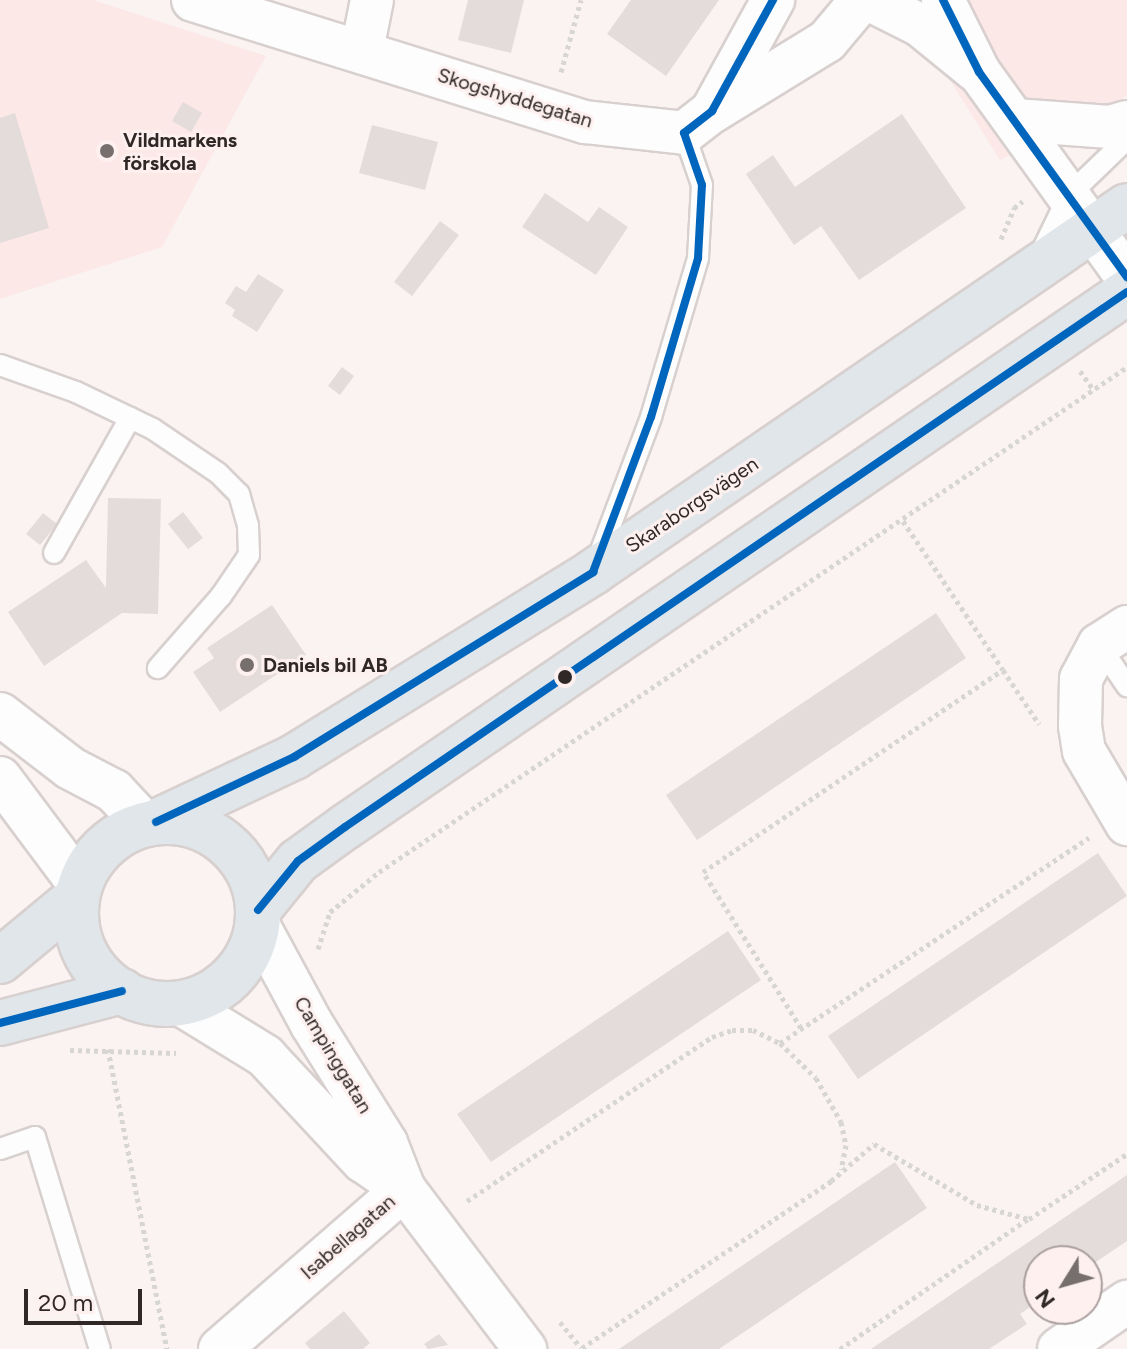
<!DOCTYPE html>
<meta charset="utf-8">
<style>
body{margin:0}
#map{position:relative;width:1127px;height:1349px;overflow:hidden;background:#faf3f2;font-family:Figtree,sans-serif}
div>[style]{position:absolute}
.built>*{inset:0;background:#fce8e6}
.building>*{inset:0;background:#e3dcdb}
.path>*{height:5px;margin-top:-2.5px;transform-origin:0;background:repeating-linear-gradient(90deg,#d8d5d5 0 4px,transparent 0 8px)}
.roads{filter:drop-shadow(2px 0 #d7d0cf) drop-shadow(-2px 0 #d7d0cf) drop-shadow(0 2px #d7d0cf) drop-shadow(0 -2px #d7d0cf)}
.lane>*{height:20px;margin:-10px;padding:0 10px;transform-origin:10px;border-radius:10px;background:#fefdfd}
.street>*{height:42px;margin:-21px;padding:0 21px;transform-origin:21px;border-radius:21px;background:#fefdfd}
.primary>*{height:44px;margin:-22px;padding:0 22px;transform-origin:22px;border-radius:22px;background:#e0e6e9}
.primary>.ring{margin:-22px;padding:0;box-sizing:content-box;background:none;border:44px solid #e0e6e9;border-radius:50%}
.bus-1>*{height:8px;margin:-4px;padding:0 4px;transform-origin:4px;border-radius:4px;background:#0065bd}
.dots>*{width:22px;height:22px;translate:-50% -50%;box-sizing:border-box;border:4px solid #fdf0ef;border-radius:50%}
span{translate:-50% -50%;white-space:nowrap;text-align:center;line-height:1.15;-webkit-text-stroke:6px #fdf0ef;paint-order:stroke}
.street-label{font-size:20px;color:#2f2827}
.poi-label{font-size:20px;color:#2f2827;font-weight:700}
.left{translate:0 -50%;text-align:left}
.north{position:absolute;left:1023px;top:1245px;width:80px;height:80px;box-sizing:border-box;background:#fdf0ef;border:2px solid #aba09f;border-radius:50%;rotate:233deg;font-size:22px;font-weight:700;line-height:32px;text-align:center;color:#2f2827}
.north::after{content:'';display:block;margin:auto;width:28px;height:36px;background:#766f6e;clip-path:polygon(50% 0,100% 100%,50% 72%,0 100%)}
.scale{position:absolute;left:24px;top:1289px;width:118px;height:36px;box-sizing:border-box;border:4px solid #2f2827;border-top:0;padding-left:10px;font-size:24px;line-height:28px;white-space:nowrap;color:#2f2827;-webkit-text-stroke:6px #fdf0ef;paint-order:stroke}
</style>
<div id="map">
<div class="built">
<i style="clip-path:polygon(0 0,93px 0,266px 56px,162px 247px,0 299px)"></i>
<i style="clip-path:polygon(900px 0,1127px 0,1127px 96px,1000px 160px)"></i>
</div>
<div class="building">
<i style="clip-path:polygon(468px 0,524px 0,511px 53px,458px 40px)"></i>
<i style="clip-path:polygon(631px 0,719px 0,666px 76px,607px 34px)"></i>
<i style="clip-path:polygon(183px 102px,202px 113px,191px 132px,172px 121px)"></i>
<i style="clip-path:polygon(15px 113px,49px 228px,0 243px,0 118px)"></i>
<i style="clip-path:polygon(902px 114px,966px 208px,859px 280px,821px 226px,794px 245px,746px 174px,773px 155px,795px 187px)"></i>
<i style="clip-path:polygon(372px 125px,438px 142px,425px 190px,359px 173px)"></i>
<i style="clip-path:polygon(545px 193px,588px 222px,599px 207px,628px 227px,596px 275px,522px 227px)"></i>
<i style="clip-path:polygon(440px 221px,459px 235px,412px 296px,394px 282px)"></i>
<i style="clip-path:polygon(258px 274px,284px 290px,257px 332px,232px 316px,235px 310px,225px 303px,236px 286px,246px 292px)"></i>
<i style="clip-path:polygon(342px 367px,354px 376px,340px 395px,328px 386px)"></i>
<i style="clip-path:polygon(108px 498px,161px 499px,158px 614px,122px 613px,44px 666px,8px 612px,86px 560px,106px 588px)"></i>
<i style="clip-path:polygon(183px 512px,203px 538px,188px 549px,168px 524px)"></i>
<i style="clip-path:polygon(43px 513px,57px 524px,40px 545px,26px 534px)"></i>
<i style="clip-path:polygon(272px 605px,306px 655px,220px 712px,193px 672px,214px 658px,207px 648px)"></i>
<i style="clip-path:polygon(936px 613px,966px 658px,697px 840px,666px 795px)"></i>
<i style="clip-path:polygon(1098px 853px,1127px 896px,858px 1079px,828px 1036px)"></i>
<i style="clip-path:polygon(728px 931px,761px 980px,491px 1162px,457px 1114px)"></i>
<i style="clip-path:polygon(895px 1162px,927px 1208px,719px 1349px,619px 1349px)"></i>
<i style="clip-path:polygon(1127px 1175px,1127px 1241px,1087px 1268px,1087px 1261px,1039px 1261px,1039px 1301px,1020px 1314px,1027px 1324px,989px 1349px,871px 1349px)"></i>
<i style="clip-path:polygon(344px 1311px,370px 1343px,363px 1349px,310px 1349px,305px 1343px)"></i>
<i style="clip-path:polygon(439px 1334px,448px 1345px,428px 1349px,424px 1344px)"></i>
</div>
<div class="path">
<i style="left:561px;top:72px;width:75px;rotate:-74.5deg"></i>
<i style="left:1001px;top:239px;width:34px;rotate:-67deg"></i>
<i style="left:1014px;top:208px;width:11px;rotate:-38deg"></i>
<i style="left:1080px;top:371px;width:24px;rotate:54deg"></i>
<i style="left:903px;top:521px;width:179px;rotate:56.1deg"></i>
<i style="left:318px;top:949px;width:39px;rotate:-72deg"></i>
<i style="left:330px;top:912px;width:63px;rotate:-39.2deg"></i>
<i style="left:379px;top:872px;width:903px;rotate:-34.02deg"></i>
<i style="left:801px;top:1028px;width:184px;rotate:-122.1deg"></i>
<i style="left:703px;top:872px;width:362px;rotate:-34deg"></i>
<i style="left:1003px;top:670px;width:65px;rotate:56.3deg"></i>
<i style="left:780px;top:1043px;width:371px;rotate:-33.6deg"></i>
<i style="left:108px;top:1049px;width:306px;rotate:78.9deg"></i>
<i style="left:70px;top:1050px;width:106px;rotate:1.6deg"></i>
<i style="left:467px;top:1201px;width:295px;rotate:-33.8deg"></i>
<i style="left:712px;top:1037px;width:21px;rotate:-19deg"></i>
<i style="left:732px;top:1030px;width:21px"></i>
<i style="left:753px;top:1030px;width:30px;rotate:26deg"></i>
<i style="left:780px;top:1043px;width:50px;rotate:44.2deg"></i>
<i style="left:816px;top:1078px;width:51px;rotate:60.4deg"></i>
<i style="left:841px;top:1122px;width:24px;rotate:78deg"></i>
<i style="left:846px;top:1145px;width:25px;rotate:101deg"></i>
<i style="left:560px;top:1322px;width:33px;rotate:51deg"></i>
<i style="left:582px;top:1348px;width:300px;rotate:-33.8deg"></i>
<i style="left:831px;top:1181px;width:57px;rotate:-40.7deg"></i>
<i style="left:874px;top:1144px;width:120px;rotate:30.6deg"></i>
<i style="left:977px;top:1205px;width:54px;rotate:15.1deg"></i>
<i style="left:1029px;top:1219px;width:118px;rotate:-33.6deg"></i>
<i style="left:840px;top:1349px;width:229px;rotate:-34.7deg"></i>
</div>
<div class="roads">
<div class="lane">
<i style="left:1038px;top:259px;width:71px;rotate:-64.2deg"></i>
<i style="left:1069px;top:195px;width:81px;rotate:-44deg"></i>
<i style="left:0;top:365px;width:81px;rotate:19.6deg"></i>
<i style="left:76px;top:392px;width:85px;rotate:25.7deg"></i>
<i style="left:153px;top:429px;width:78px;rotate:34.1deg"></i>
<i style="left:218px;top:473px;width:30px;rotate:45deg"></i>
<i style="left:239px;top:494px;width:33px;rotate:74deg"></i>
<i style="left:248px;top:526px;width:29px;rotate:88deg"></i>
<i style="left:249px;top:555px;width:50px;rotate:124.3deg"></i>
<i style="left:221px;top:596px;width:96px;rotate:131.2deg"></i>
<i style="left:54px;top:553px;width:155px;rotate:-60.6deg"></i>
<i style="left:597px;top:561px;width:154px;rotate:-69.4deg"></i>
<i style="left:651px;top:417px;width:166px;rotate:-73.5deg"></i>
<i style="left:698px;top:258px;width:73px;rotate:-86.9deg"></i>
<i style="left:702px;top:185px;width:55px;rotate:-109.1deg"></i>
<i style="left:1099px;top:645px;width:50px;rotate:55.7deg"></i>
<i style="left:0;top:1149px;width:37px;rotate:-19deg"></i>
<i style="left:35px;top:1137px;width:222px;rotate:73deg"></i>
</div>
<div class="street">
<i style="left:193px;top:0;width:411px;rotate:17.3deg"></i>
<i style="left:585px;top:122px;width:100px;rotate:6.3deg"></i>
<i style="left:684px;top:133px;width:36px;rotate:-38deg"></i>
<i style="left:712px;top:111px;width:127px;rotate:-61.2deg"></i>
<i style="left:943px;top:0;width:80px;rotate:63.4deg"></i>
<i style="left:979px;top:72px;width:253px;rotate:54.2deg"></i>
<i style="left:876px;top:3px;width:49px;rotate:26.6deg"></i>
<i style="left:920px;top:25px;width:70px;rotate:39.2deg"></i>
<i style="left:362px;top:50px;width:51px;rotate:-78.7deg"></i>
<i style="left:713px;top:111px;width:134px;rotate:-31.6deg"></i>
<i style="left:827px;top:41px;width:48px;rotate:-50deg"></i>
<i style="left:1015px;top:120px;width:95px;rotate:4.2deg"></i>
<i style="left:1110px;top:127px;width:18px;rotate:-16deg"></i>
<i style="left:1127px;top:627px;width:33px;rotate:147deg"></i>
<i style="left:1099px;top:645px;width:38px;rotate:118deg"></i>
<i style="left:1081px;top:679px;width:47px;rotate:91.2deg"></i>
<i style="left:1080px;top:726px;width:25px;rotate:81deg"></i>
<i style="left:1084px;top:751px;width:85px;rotate:59.5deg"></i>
<i style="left:0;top:714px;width:88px;rotate:37.6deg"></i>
<i style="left:70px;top:768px;width:50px;rotate:27.6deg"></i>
<i style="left:114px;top:791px;width:44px;rotate:46.8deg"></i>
<i style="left:0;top:778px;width:134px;rotate:53.2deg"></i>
<i style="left:257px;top:923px;width:114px;rotate:61.6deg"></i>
<i style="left:311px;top:1023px;width:142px;rotate:58deg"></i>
<i style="left:386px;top:1143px;width:49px;rotate:68.6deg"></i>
<i style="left:404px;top:1189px;width:201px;rotate:52.9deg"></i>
<i style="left:179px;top:1003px;width:101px;rotate:31.6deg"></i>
<i style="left:265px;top:1056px;width:144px;rotate:47deg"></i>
<i style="left:363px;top:1161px;width:50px;rotate:34.3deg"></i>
<i style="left:220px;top:1349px;width:244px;rotate:-41deg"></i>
<i style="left:1059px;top:1349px;width:83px;rotate:-34.7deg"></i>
</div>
<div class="primary">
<i style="left:156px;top:822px;width:153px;rotate:-25.2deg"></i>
<i style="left:294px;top:757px;width:352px;rotate:-31.7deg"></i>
<i style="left:593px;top:572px;width:647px;rotate:-34.43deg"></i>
<i class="ring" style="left:76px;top:822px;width:138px;height:138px"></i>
<i style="left:258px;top:910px;width:63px;rotate:-50.8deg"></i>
<i style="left:298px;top:861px;width:58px;rotate:-35.9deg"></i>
<i style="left:345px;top:827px;width:947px;rotate:-34.38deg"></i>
<i style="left:0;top:961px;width:100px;rotate:-39.7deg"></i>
<i style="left:0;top:1023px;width:126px;rotate:-14.7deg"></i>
</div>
</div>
<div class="bus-1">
<i style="left:943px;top:0;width:80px;rotate:63.4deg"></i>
<i style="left:979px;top:72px;width:253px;rotate:54.2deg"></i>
<i style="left:156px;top:822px;width:153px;rotate:-25.2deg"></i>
<i style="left:294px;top:757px;width:352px;rotate:-31.7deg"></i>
<i style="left:593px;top:572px;width:165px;rotate:-69.5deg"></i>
<i style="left:651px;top:417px;width:166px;rotate:-73.5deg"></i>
<i style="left:698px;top:258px;width:73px;rotate:-86.9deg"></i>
<i style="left:702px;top:185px;width:55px;rotate:-109.1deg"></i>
<i style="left:684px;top:133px;width:36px;rotate:-38deg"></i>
<i style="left:712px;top:111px;width:127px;rotate:-61.2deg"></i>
<i style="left:258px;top:910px;width:63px;rotate:-50.8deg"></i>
<i style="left:298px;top:861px;width:58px;rotate:-35.9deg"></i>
<i style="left:345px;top:827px;width:947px;rotate:-34.38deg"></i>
<i style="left:0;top:1023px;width:126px;rotate:-14.7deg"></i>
</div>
<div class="dots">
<i style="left:107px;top:151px;background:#766f6e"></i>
<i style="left:247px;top:665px;background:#766f6e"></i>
<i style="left:565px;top:677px;background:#2f2827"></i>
</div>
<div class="street-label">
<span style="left:515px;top:98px;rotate:17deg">Skogshyddegatan</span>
<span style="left:692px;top:505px;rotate:-34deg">Skaraborgsvägen</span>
<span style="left:333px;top:1055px;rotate:59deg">Campinggatan</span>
<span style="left:348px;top:1237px;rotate:-41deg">Isabellagatan</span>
</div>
<div class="poi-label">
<span class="left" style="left:123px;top:152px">Vildmarkens<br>förskola</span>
<span class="left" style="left:263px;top:665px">Daniels bil AB</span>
</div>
<div class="north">N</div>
<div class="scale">20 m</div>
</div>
